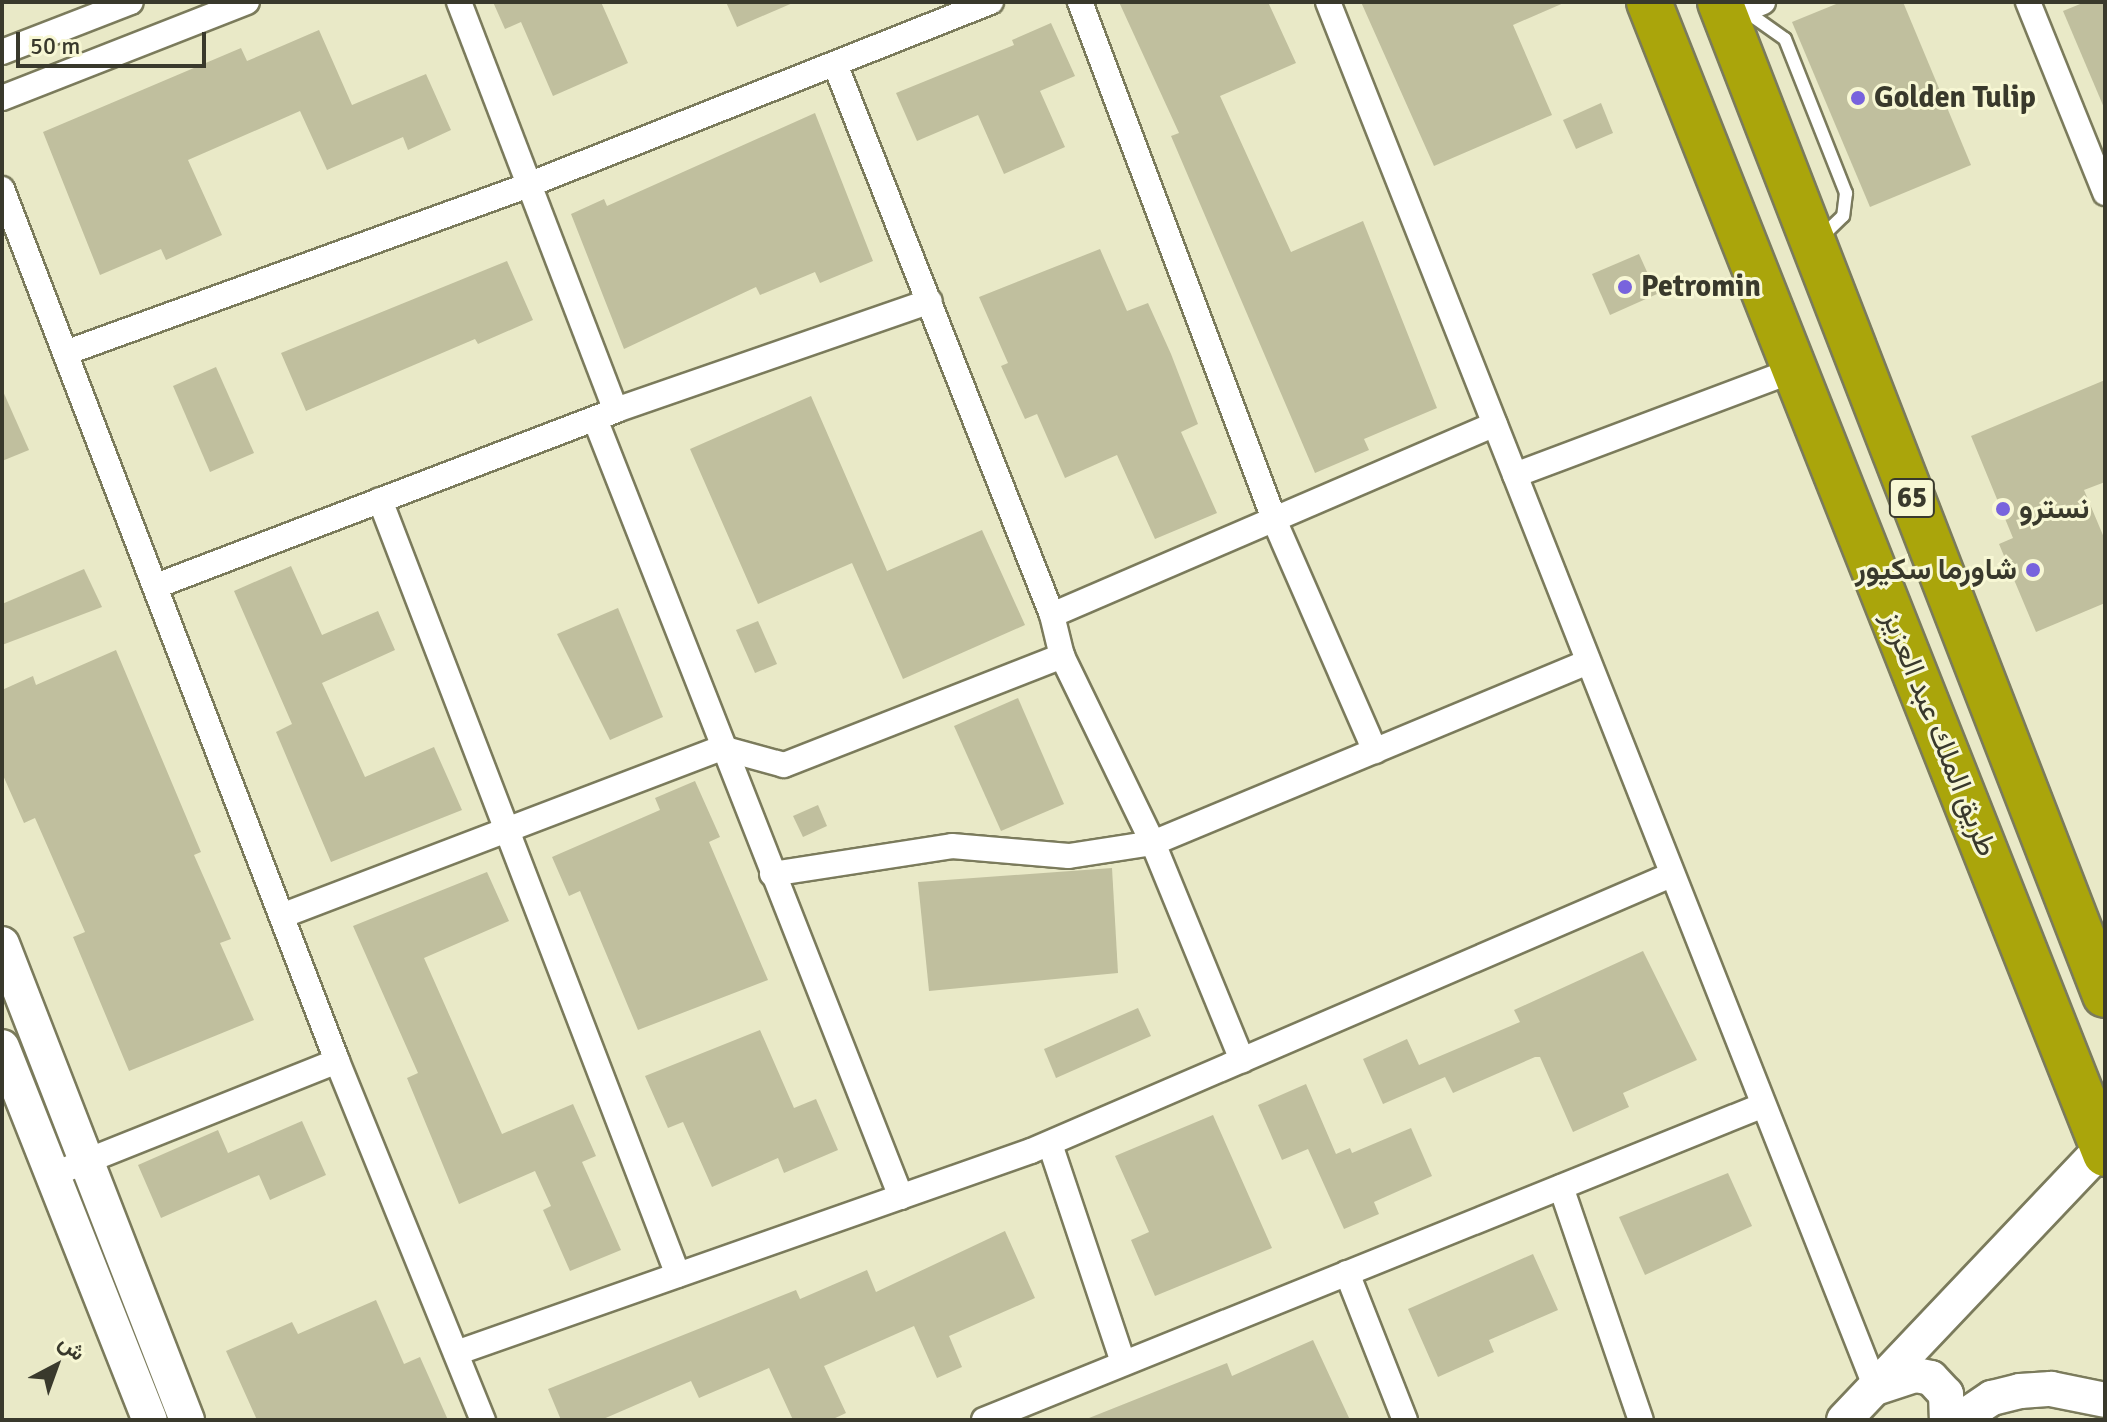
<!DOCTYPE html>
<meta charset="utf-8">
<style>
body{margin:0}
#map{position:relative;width:2107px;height:1422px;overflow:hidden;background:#e9e9c7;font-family:Signika,Vazirmatn,sans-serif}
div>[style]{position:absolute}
.building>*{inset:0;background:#c0bf9e}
.roads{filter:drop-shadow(2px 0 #7b7b5c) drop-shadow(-2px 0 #7b7b5c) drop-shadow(0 2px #7b7b5c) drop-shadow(0 -2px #7b7b5c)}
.lane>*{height:12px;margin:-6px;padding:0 6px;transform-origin:6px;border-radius:6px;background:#fff}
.street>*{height:24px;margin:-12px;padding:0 12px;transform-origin:12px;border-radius:12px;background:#fff}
.secondary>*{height:34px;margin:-17px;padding:0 17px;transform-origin:17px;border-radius:17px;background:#fff}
.highway>*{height:44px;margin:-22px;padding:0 22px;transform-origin:22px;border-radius:22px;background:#aaa50b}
.dots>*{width:22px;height:22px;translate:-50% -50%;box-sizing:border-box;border:4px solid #f7f7d4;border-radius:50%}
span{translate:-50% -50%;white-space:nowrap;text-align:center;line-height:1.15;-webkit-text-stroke:6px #f7f7d4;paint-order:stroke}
.shield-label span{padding:2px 6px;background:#f7f7d4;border:2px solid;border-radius:6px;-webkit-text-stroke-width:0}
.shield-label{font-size:28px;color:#39392c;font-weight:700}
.poi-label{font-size:30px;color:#39392c;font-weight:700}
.left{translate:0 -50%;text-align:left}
.right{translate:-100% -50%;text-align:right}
.street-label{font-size:30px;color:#39392c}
.frame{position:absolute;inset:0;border:4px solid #39392c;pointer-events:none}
.north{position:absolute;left:16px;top:1326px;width:80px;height:80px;-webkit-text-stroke:6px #f7f7d4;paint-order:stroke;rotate:41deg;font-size:22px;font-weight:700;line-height:32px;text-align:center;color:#39392c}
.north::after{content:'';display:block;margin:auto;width:28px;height:36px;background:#39392c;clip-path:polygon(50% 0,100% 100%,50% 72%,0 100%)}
.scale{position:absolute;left:16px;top:32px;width:190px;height:36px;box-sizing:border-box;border:4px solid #39392c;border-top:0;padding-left:10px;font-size:24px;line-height:28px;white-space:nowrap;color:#39392c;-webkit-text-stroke:6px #f7f7d4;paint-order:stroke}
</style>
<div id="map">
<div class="building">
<i style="clip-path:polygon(493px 2px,601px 2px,628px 63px,553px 96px,521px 22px,505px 29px)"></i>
<i style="clip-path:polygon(726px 2px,795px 2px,737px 27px)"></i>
<i style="clip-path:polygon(1119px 2px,1268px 2px,1296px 63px,1220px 96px,1291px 252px,1363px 221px,1437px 408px,1364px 439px,1369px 450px,1315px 473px,1171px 136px,1179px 133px)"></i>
<i style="clip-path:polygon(1361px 2px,1566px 2px,1513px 25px,1552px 115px,1434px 166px)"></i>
<i style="clip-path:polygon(1841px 2px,1903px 2px,1971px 165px,1870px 207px,1792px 22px)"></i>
<i style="clip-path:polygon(2085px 2px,2105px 2px,2105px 110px,2063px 11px)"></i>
<i style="clip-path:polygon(1051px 23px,1075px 76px,1040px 91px,1065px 147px,1004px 174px,978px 115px,917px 141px,896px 93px,1014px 45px,1012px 40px)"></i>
<i style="clip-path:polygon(319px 30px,352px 105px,426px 74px,451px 130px,408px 150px,403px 137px,327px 170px,300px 111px,188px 160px,222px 235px,166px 260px,161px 249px,100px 275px,43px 132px,241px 48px,247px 61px)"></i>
<i style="clip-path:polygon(1601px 103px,1613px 133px,1576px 149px,1563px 120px)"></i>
<i style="clip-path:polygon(815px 113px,873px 261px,820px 283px,815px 272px,760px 295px,756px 287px,624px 349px,571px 214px,604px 199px,607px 206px)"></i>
<i style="clip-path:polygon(1100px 249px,1127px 311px,1148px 303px,1171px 354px,1198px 424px,1181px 432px,1217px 513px,1155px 539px,1117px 455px,1065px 478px,1037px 414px,1025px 419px,1001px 366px,1008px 363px,979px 297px)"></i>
<i style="clip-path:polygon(1639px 254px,1657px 294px,1610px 315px,1592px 274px)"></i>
<i style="clip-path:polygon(507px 261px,533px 320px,478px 344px,475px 339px,306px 411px,281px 353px)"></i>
<i style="clip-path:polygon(216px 367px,254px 453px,210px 472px,173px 386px)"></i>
<i style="clip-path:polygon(2105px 380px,2105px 482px,2084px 490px,2105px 540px,2105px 603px,2036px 632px,1999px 544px,2013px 538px,1971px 436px)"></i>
<i style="clip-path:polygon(2px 389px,29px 450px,2px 461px)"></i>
<i style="clip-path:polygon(811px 396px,887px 571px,982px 530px,1025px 625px,903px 679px,852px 563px,758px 604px,690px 449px)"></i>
<i style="clip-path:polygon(291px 566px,322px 635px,378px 611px,395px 650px,322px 683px,365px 777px,434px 747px,462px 810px,331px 862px,276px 732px,292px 724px,234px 591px)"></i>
<i style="clip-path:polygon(84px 569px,102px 607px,2px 645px,2px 604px)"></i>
<i style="clip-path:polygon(618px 608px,663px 717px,610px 740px,557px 634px)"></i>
<i style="clip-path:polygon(758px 621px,777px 664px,755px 673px,736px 630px)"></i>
<i style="clip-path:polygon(116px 650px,201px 852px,194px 855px,231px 939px,220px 943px,254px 1020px,129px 1071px,73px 937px,85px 932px,35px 818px,24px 823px,2px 773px,2px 690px,33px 676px,36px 685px)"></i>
<i style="clip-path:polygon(1018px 698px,1064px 804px,1001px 831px,954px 726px)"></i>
<i style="clip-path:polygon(695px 781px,720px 837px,709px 842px,768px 980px,638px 1030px,580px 891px,569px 896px,552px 857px,660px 810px,655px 798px)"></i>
<i style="clip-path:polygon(818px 805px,827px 826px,803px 837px,793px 816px)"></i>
<i style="clip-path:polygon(1112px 868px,1118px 973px,929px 991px,918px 882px)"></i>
<i style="clip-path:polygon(487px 872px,509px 921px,424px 958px,502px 1134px,573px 1104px,596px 1156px,582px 1162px,621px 1250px,570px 1271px,543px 1210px,551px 1206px,535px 1171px,459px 1204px,407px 1078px,418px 1073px,353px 926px)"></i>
<i style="clip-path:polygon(1643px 951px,1697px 1060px,1623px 1093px,1629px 1107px,1573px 1132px,1540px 1057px,1535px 1057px,1453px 1093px,1445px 1077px,1383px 1104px,1363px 1059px,1407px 1039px,1419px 1065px,1520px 1022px,1514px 1010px)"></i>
<i style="clip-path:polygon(1138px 1008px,1151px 1036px,1056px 1078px,1044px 1049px)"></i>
<i style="clip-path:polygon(760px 1030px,794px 1108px,816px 1099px,838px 1150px,784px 1173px,778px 1158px,712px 1187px,683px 1122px,668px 1128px,645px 1076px)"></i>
<i style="clip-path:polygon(1306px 1084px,1336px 1154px,1350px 1148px,1352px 1153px,1411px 1128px,1432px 1176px,1374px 1202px,1379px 1214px,1344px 1229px,1308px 1149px,1282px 1160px,1258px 1105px)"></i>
<i style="clip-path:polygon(1213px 1115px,1272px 1248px,1155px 1296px,1131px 1240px,1149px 1232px,1115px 1156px)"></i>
<i style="clip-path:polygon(302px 1121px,326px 1175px,270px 1200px,259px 1175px,161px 1218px,138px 1165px,218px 1130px,228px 1153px)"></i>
<i style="clip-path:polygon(1728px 1173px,1752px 1226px,1645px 1275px,1619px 1217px)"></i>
<i style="clip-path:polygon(1005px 1231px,1035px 1298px,949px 1336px,962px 1367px,937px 1378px,914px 1326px,824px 1366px,846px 1413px,831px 1420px,793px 1420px,769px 1368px,699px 1398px,691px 1381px,601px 1420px,561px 1420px,548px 1389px,796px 1290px,800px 1299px,867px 1270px,876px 1292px)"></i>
<i style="clip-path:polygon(1533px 1254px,1558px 1310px,1489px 1340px,1494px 1352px,1438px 1377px,1408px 1309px)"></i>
<i style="clip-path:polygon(376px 1300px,404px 1364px,420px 1357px,448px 1420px,257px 1420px,226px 1351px,292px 1322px,298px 1334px)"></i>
<i style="clip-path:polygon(1313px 1340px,1350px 1420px,1084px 1420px,1227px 1363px,1232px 1376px)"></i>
</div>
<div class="roads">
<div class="lane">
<i style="left:1744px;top:10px;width:50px;rotate:35.3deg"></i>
<i style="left:1785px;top:39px;width:166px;rotate:68.4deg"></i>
<i style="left:1846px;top:193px;width:23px;rotate:97deg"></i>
<i style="left:1843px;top:216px;width:33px;rotate:136deg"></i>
</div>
<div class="street">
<i style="left:459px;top:2px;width:437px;rotate:69deg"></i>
<i style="left:1080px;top:2px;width:555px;rotate:69.44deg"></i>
<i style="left:1275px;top:522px;width:250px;rotate:66.4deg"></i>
<i style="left:1328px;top:2px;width:1490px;rotate:68.43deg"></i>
<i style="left:2028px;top:2px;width:206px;rotate:68deg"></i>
<i style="left:1725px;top:17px;width:41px;rotate:-21.5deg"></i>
<i style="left:2px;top:52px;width:138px;rotate:-21.2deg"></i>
<i style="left:835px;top:64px;width:592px;rotate:68.5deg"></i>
<i style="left:1052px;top:615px;width:42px;rotate:76.3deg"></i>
<i style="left:1062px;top:656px;width:208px;rotate:64.1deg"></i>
<i style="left:1153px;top:843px;width:235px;rotate:67.7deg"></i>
<i style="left:2px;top:98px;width:263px;rotate:-21.4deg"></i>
<i style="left:2px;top:189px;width:934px;rotate:68.98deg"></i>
<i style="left:337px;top:1061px;width:388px;rotate:67.9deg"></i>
<i style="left:65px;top:353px;width:493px;rotate:-19.9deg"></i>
<i style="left:528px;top:185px;width:498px;rotate:-21.6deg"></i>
<i style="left:595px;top:419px;width:836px;rotate:68.53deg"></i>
<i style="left:1515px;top:475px;width:299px;rotate:-20.6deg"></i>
<i style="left:380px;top:500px;width:830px;rotate:68.97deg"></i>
<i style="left:156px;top:586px;width:493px;rotate:-20.9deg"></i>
<i style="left:616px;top:410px;width:332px;rotate:-19.1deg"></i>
<i style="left:1052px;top:615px;width:482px;rotate:-23.3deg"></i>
<i style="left:772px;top:874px;width:182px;rotate:-8.8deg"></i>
<i style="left:952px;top:846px;width:117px;rotate:4.9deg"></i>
<i style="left:1069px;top:856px;width:85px;rotate:-8.8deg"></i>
<i style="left:1153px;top:843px;width:471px;rotate:-22.6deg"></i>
<i style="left:284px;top:915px;width:469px;rotate:-20.9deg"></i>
<i style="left:722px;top:748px;width:64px;rotate:15.3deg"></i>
<i style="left:784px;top:765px;width:299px;rotate:-21.4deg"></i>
<i style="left:1050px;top:1144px;width:230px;rotate:71.5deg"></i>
<i style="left:52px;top:1175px;width:307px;rotate:-21.8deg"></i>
<i style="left:1561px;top:1187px;width:246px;rotate:71.1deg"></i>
<i style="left:1347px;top:1273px;width:158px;rotate:68.5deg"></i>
<i style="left:456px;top:1353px;width:609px;rotate:-19.36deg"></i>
<i style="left:1031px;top:1151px;width:697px;rotate:-23.33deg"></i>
<i style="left:984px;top:1420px;width:838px;rotate:-22deg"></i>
</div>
<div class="secondary">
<i style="left:2px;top:944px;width:511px;rotate:68.76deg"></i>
<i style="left:2px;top:1047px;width:401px;rotate:68.4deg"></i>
<i style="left:1878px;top:1387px;width:40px;rotate:-18deg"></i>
<i style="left:1916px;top:1375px;width:15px;rotate:11deg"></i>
<i style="left:1931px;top:1378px;width:22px;rotate:47deg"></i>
<i style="left:1946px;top:1394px;width:26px;rotate:88deg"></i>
<i style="left:1844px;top:1420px;width:376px;rotate:-46.5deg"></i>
<i style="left:1959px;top:1420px;width:40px;rotate:-34deg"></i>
<i style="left:1992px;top:1398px;width:29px;rotate:-14deg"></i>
<i style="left:2020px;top:1391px;width:31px;rotate:-4deg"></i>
<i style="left:2051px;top:1389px;width:55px;rotate:11.5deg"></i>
</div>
<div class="highway">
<i style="left:1649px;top:2px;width:1239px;rotate:68.4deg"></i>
<i style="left:1720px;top:2px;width:1065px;rotate:68.81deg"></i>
</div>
</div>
<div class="dots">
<i style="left:1858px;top:98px;background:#7863dd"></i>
<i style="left:1625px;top:287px;background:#7863dd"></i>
<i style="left:2003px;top:509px;background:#7863dd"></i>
<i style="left:2033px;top:570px;background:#7863dd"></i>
</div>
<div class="shield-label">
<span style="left:1912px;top:498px">65</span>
</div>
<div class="poi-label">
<span class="left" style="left:1874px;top:98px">Golden Tulip</span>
<span class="left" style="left:1641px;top:287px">Petromin</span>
<span class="left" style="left:2019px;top:509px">نسترو</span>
<span class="right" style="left:2017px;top:570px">شاورما سكيور</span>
</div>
<div class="street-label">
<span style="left:1939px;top:734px;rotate:68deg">طريق الملك عبد العزيز</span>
</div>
<div class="frame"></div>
<div class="north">ش</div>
<div class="scale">50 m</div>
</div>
